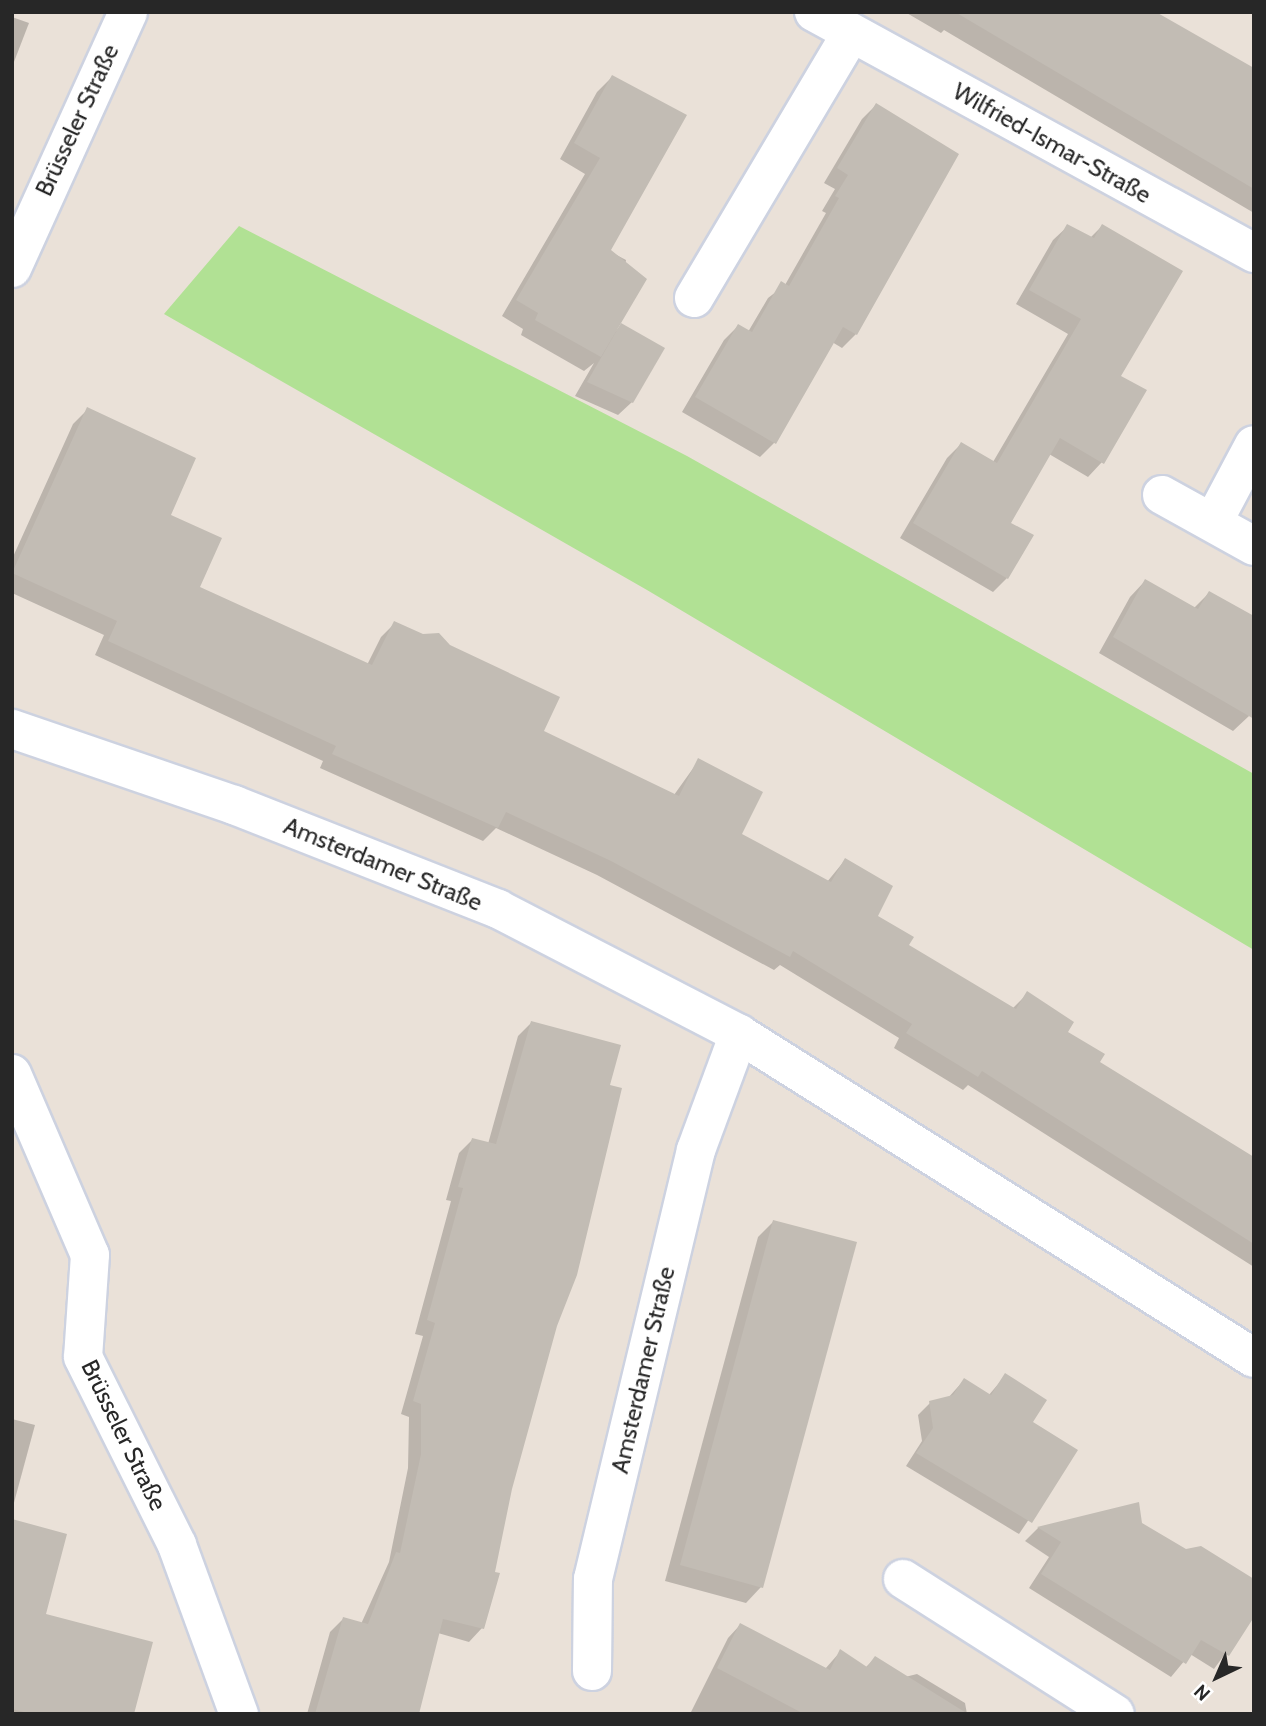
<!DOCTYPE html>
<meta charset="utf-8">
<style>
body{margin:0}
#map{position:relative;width:1266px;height:1726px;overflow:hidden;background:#eae1d8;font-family:Cabin,sans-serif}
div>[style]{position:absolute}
.green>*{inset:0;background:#b1e194}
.shadow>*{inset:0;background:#0003}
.building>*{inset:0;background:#c2bcb4}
.roads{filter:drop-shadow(2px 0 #cdd2e0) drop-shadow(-2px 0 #cdd2e0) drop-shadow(0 2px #cdd2e0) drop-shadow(0 -2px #cdd2e0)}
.minor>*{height:38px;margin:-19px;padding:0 19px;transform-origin:19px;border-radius:19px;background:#fff}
span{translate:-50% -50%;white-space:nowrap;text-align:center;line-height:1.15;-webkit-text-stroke:6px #fff;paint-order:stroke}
.street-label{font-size:24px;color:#272727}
.frame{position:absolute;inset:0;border:14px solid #272727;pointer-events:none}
.north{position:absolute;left:1182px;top:1642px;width:70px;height:70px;-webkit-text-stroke:5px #fff;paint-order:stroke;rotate:224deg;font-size:19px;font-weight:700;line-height:28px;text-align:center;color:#272727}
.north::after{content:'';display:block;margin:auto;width:24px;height:32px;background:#272727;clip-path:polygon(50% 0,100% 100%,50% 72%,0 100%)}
</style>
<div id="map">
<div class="green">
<i style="clip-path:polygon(239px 226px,687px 456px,1254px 774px,1254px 950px,647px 590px,164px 314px)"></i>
</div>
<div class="shadow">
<i style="clip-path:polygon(905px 12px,1153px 12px,1254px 102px,1254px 213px,944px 30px,941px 33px)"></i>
<i style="clip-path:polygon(12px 17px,29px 23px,12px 67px)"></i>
<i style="clip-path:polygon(612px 77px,609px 251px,626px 260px,615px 332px,621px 325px,632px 402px,618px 415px,575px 396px,594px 363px,584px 371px,521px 335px,523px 329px,502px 316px,585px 174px,560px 159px,597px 92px)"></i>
<i style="clip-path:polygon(876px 105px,856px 334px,842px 348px,832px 342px,774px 443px,760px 457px,682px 412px,724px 340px,738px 326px,748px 332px,768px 298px,785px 285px,826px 213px,822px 211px,835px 189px,824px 183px,862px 119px)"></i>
<i style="clip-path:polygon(1068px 226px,1090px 238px,1102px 226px,1119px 376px,1102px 462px,1088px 477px,1049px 454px,1009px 523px,1007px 578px,993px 592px,900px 538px,947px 458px,961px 444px,993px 462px,1068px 334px,1016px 304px,1053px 240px)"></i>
<i style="clip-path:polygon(87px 410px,168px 516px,198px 588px,367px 665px,381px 637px,395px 623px,542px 732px,674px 795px,699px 760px,739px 835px,827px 882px,845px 860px,876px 917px,907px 945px,1013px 1008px,1027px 994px,1098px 1062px,1254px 1158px,1254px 1267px,968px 1085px,963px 1090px,894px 1048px,899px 1038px,780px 965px,774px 970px,597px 875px,496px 828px,483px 841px,320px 768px,323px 761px,95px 655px,104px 635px,12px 593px,12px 559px,73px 424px)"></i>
<i style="clip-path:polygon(1145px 581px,1193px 609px,1209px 593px,1249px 716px,1233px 731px,1099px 653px,1130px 597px)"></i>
<i style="clip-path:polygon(531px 1023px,556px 1325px,511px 1488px,482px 1628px,469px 1642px,438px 1633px,417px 1714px,307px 1714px,330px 1632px,343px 1619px,361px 1624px,389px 1562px,408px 1468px,409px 1417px,401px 1414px,423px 1336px,415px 1334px,451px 1201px,446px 1200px,459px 1153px,472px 1140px,488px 1144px,518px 1036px)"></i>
<i style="clip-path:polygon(773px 1222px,761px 1587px,746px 1603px,665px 1581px,758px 1237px)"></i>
<i style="clip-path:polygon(1005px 1376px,1031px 1423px,1075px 1451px,1019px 1534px,906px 1466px,922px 1441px,918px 1415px,930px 1403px,948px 1398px,964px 1380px,988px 1396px)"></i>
<i style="clip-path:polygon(12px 1419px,35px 1425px,12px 1510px)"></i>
<i style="clip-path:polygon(1137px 1504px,1140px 1524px,1254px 1614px,1214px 1669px,1190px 1654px,1171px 1677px,1029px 1588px,1049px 1557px,1025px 1541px,1038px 1528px)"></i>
<i style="clip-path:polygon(12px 1521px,44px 1615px,133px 1714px,12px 1714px)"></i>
<i style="clip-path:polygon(740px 1625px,825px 1669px,840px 1652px,865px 1668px,875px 1658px,905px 1677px,917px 1674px,965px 1703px,967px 1714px,690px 1714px,728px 1638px)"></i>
</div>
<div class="building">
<i style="clip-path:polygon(955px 12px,1156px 12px,1254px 68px,1254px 189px)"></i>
<i style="clip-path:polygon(612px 75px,687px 115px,611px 250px,647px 279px,601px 357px,535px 320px,538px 313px,516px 300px,600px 158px,574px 143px)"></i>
<i style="clip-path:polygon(876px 103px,959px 154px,857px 335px,843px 327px,776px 444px,695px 397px,738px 324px,752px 332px,781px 281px,789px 286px,839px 198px,835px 196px,848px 175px,837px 168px)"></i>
<i style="clip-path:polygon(1067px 224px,1094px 238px,1102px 224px,1183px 271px,1121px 376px,1147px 390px,1104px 464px,1060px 438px,1011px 523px,1034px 535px,1008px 579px,913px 523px,961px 442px,997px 463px,1081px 319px,1029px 290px)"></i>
<i style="clip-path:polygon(621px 323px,665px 348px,633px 403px,587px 382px)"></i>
<i style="clip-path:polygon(87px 407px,196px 458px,171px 515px,222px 538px,200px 587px,372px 665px,394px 621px,423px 634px,439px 633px,450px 645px,560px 697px,544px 731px,679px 796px,698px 758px,763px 792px,742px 834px,831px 882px,845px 858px,893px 886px,878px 916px,914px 937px,909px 945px,1016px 1009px,1027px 991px,1074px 1022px,1068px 1032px,1105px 1054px,1100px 1062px,1254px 1157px,1254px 1244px,982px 1071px,978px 1077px,906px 1033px,912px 1024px,793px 951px,790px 957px,611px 861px,506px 812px,498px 828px,332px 754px,336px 746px,108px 641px,117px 621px,12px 573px)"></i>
<i style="clip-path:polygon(1145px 579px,1198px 609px,1209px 591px,1254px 616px,1254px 719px,1113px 637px)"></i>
<i style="clip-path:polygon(531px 1021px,621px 1045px,610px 1085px,622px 1088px,577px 1275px,557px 1326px,512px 1489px,495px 1572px,500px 1573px,484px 1629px,443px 1619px,419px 1714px,315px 1714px,343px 1617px,368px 1624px,396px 1552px,400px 1553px,421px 1454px,421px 1404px,413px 1401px,435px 1323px,427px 1320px,463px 1188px,458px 1187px,472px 1138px,496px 1144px)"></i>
<i style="clip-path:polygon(773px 1220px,857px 1242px,763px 1588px,680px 1565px)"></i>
<i style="clip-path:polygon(1005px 1373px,1047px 1400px,1033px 1422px,1078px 1450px,1032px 1523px,916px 1453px,933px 1428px,929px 1401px,953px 1395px,964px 1378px,991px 1395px)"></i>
<i style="clip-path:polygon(1139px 1502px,1142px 1523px,1186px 1549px,1201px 1546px,1254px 1579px,1254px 1617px,1229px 1656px,1201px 1640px,1186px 1664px,1041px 1574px,1061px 1542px,1037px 1527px)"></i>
<i style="clip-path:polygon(12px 1519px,67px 1534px,46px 1614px,153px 1642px,134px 1714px,32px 1714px,12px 1709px)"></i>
<i style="clip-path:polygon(740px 1623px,830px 1670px,840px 1649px,867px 1667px,875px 1656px,968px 1714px,804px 1714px,717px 1668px)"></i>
</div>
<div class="roads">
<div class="minor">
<i style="left:814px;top:12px;width:502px;rotate:28.71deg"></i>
<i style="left:12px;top:268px;width:281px;rotate:-65.6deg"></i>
<i style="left:694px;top:298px;width:307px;rotate:-59.3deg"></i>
<i style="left:1162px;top:495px;width:105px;rotate:29deg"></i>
<i style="left:1213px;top:522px;width:87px;rotate:-62deg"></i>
<i style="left:12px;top:729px;width:235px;rotate:18.9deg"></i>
<i style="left:234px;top:805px;width:284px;rotate:21.5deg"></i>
<i style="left:498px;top:909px;width:271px;rotate:27.4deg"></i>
<i style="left:739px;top:1034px;width:608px;rotate:32.18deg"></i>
<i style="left:12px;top:1074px;width:197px;rotate:66.7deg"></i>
<i style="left:90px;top:1255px;width:102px;rotate:93.9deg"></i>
<i style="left:83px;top:1357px;width:210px;rotate:63.4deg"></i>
<i style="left:177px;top:1545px;width:180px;rotate:69.9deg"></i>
<i style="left:903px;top:1579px;width:251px;rotate:32.5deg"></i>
<i style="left:592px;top:1671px;width:92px;rotate:-89.4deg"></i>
<i style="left:593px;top:1579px;width:441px;rotate:-76.5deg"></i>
<i style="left:696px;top:1150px;width:124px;rotate:-69.7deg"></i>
</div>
</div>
<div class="street-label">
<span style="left:77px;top:120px;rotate:-65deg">Brüsseler Straße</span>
<span style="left:1052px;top:143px;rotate:29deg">Wilfried-Ismar-Straße</span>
<span style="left:383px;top:864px;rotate:22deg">Amsterdamer Straße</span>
<span style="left:643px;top:1370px;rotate:-77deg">Amsterdamer Straße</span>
<span style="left:124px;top:1435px;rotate:64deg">Brüsseler Straße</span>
</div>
<div class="frame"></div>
<div class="north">N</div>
</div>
